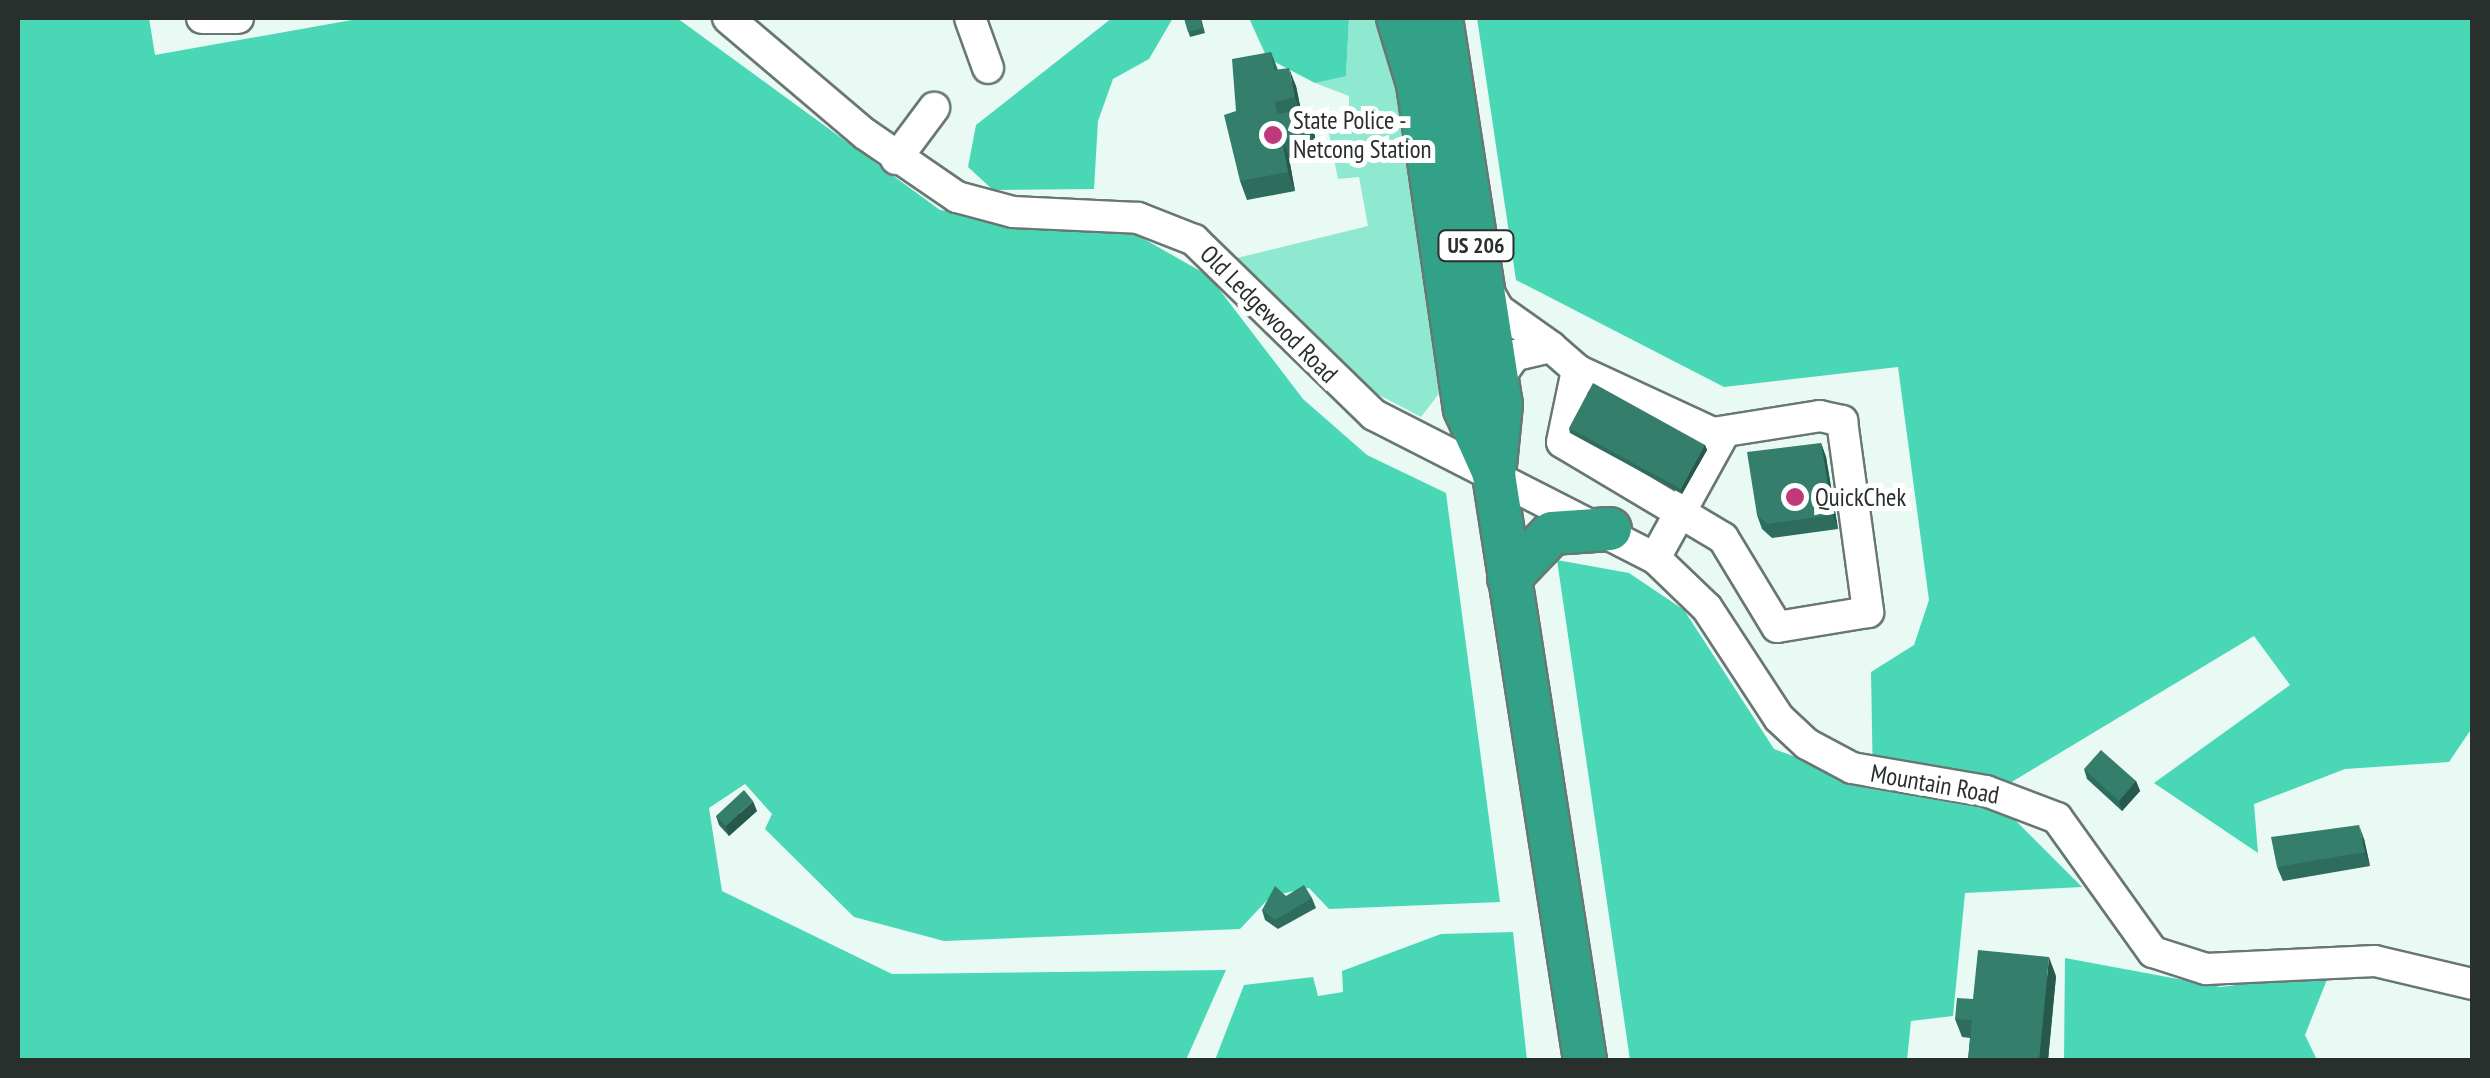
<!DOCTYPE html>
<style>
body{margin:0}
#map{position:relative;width:2490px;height:1078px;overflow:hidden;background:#e9f9f4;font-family:"PT Sans Narrow",sans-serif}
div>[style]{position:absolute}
.green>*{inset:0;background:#8ee9d0}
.forest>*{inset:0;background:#4ad7b6}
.roads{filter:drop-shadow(2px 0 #697773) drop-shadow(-2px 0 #697773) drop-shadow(0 2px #697773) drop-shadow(0 -2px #697773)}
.minor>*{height:30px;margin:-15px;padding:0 15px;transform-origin:15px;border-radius:15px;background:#fff}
.highway>*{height:42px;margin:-21px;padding:0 21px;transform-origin:21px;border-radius:21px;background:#32a188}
.wall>*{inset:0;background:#2e6c5d}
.shaded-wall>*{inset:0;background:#26584c}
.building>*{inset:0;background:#367e6c}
.dots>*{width:28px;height:28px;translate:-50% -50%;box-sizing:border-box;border:5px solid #fff;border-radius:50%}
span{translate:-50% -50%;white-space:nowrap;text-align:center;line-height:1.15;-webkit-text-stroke:10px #fff;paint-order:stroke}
.shield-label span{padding:2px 8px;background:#fff;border:2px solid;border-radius:8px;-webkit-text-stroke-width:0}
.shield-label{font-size:22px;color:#292f2d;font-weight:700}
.poi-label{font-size:25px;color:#292f2d}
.left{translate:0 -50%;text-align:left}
.street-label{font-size:25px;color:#292f2d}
.frame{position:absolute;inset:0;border:20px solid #292f2d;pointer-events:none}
</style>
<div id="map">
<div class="green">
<i style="clip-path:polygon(1349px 18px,1379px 18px,1403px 113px,1441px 391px,1421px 417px,1360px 385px,1237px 258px,1368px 226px,1359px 177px,1338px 179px,1329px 134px,1283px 126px,1349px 113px,1349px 96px,1315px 83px,1346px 75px)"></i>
</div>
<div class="forest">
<i style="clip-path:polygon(18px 18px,149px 18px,155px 55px,363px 18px,677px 18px,940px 210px,1137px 235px,1209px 276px,1303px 399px,1367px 455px,1446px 493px,1500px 902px,1329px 909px,1309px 888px,1271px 896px,1240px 929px,944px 941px,854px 917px,765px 829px,772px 814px,745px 784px,709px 808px,722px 891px,892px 974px,1226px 970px,1186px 1060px,18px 1060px)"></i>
<i style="clip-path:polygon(1112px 18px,1173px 18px,1149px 59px,1113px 79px,1098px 121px,1094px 189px,993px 190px,968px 167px,976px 125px)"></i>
<i style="clip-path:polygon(1249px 18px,1349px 18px,1346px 76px,1315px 83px,1267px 58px)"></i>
<i style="clip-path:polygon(1477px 18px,2472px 18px,2472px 728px,2449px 762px,2345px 769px,2254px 804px,2258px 853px,2154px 783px,2290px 685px,2254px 636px,1990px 795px,2082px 887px,1965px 893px,1953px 1016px,1911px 1021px,1907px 1060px,1630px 1060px,1557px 560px,1629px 573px,1684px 610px,1774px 749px,1873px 785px,1871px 672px,1914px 645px,1929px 600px,1898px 367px,1724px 387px,1516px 280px)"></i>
<i style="clip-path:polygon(1513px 932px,1527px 1060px,1215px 1060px,1244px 985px,1313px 977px,1318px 996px,1343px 992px,1342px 971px,1441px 934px)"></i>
<i style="clip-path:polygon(2065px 958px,2221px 987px,2330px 972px,2305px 1035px,2317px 1060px,2064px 1060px)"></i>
</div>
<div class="roads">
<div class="minor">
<i style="left:202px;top:18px;width:36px"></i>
<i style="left:728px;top:18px;width:180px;rotate:40.3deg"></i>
<i style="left:865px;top:134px;width:112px;rotate:34.4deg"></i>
<i style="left:957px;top:197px;width:58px;rotate:15deg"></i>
<i style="left:1013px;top:212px;width:125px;rotate:2.7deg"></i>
<i style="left:1138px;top:218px;width:60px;rotate:21.4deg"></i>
<i style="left:1194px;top:240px;width:251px;rotate:44.2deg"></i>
<i style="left:1374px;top:415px;width:315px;rotate:27deg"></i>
<i style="left:1655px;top:558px;width:72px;rotate:43.9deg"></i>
<i style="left:1707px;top:608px;width:131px;rotate:56.8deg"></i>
<i style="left:1779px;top:718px;width:38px;rotate:43deg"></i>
<i style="left:1807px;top:744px;width:51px;rotate:28.1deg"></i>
<i style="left:1852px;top:768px;width:136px;rotate:9.7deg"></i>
<i style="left:1986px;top:791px;width:76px;rotate:20.8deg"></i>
<i style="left:2057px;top:818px;width:165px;rotate:54.4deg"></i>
<i style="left:2153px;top:952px;width:56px;rotate:17.8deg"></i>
<i style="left:2206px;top:969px;width:169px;rotate:-2.7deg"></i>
<i style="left:2375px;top:961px;width:100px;rotate:13.3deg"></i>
<i style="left:970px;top:18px;width:53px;rotate:70.2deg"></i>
<i style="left:896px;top:159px;width:64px;rotate:-53.3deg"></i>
<i style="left:1485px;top:286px;width:28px;rotate:60deg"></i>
<i style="left:1499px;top:310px;width:64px;rotate:35.4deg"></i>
<i style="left:1551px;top:347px;width:37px;rotate:167deg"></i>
<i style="left:1515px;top:355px;width:32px;rotate:125deg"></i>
<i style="left:1551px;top:347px;width:35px;rotate:41deg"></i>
<i style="left:1577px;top:370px;width:150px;rotate:24.9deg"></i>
<i style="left:1713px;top:433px;width:108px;rotate:-9deg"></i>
<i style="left:1820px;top:416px;width:23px;rotate:13deg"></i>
<i style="left:1842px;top:421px;width:193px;rotate:82.2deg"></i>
<i style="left:1868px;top:612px;width:92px;rotate:170.6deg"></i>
<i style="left:1777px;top:627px;width:104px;rotate:-121.2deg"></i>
<i style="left:1723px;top:538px;width:187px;rotate:-149.2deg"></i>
<i style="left:1562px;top:442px;width:74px;rotate:-78.2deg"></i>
<i style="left:1655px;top:558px;width:141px;rotate:-61.1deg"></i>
</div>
<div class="highway">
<i style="left:1398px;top:18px;width:69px;rotate:73.1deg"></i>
<i style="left:1418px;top:84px;width:328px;rotate:81.8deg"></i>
<i style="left:1465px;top:409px;width:66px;rotate:65.8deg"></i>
<i style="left:1441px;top:18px;width:391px;rotate:81.2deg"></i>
<i style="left:1501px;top:404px;width:71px;rotate:95.6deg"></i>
<i style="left:1494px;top:475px;width:592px;rotate:81.16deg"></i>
<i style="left:1509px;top:578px;width:62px;rotate:-46.3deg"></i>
<i style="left:1552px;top:533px;width:58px;rotate:-3.9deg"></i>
</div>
</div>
<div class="wall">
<i style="clip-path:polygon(1184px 18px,1201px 18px,1205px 33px,1190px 37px)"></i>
<i style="clip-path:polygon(1271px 52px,1278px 70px,1296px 86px,1301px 110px,1313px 127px,1318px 153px,1289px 158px,1295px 191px,1247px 200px,1240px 181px)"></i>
<i style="clip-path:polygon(1569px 428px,1705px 445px,1707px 450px,1682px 494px,1570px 433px)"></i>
<i style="clip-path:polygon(1821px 443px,1826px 457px,1838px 529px,1772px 538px,1762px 529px,1757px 515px)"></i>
<i style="clip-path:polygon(2084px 769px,2136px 781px,2140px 791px,2122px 811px,2087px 779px)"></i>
<i style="clip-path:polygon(757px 811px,729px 836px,719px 825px,716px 816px)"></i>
<i style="clip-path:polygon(2364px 839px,2370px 866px,2283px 881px,2277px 867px)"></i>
<i style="clip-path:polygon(1286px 896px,1312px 898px,1316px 908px,1278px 929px,1265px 920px,1262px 910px)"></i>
<i style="clip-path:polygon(2056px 976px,2048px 1060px,1968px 1060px,1970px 1038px,1962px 1037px,1955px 1019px,1973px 999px)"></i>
</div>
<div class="shaded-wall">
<i style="clip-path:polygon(1289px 68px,1296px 86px,1302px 116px,1295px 97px)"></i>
<i style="clip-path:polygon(1307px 109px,1313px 127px,1318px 153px,1311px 134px)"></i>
<i style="clip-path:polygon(1282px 139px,1289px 158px,1295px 191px,1288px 172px)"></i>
<i style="clip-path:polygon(1821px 443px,1826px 457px,1838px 529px,1833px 515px)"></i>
<i style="clip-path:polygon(1705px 445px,1707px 450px,1682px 494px,1681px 489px)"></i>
<i style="clip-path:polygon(2136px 781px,2140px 791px,2122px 811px,2119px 801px)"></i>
<i style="clip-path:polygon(753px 801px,757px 811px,729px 836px,726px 826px)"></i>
<i style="clip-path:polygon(2359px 825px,2364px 839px,2370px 866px,2365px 852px)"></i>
<i style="clip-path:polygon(2049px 957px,2056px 976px,2048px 1060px,2039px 1060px)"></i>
</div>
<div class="building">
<i style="clip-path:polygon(1184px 18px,1200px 18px,1203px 28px,1188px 32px)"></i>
<i style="clip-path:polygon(1271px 52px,1274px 70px,1289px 68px,1295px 97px,1275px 102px,1277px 114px,1307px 109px,1311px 134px,1282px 139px,1288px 172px,1240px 181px,1224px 115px,1236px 111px,1232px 59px)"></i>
<i style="clip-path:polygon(1593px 383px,1705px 445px,1681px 489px,1569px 428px)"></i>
<i style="clip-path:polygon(1821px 443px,1833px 515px,1767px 524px,1757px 515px,1747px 452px)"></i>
<i style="clip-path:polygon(2101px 750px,2136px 781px,2119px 801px,2084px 769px)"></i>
<i style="clip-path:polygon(744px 790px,753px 801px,726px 826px,716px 816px)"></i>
<i style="clip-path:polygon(2359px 825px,2365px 852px,2277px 867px,2271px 837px)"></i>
<i style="clip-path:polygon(1304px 885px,1312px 898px,1275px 920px,1262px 910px,1275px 886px,1286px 896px)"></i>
<i style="clip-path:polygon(1978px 950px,2049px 957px,2039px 1060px,1968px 1060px,1972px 1020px,1955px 1019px,1957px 998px,1973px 999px)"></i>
</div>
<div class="dots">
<i style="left:1273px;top:135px;background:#bf397b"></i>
<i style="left:1795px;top:497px;background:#bf397b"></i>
</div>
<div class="shield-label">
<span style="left:1476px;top:246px">US 206</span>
</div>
<div class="poi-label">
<span class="left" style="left:1293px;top:135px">State Police -<br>Netcong Station</span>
<span class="left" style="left:1815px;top:497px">QuickChek</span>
</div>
<div class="street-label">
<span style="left:1269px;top:314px;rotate:45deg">Old Ledgewood Road</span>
<span style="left:1935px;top:784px;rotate:10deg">Mountain Road</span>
</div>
<div class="frame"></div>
</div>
